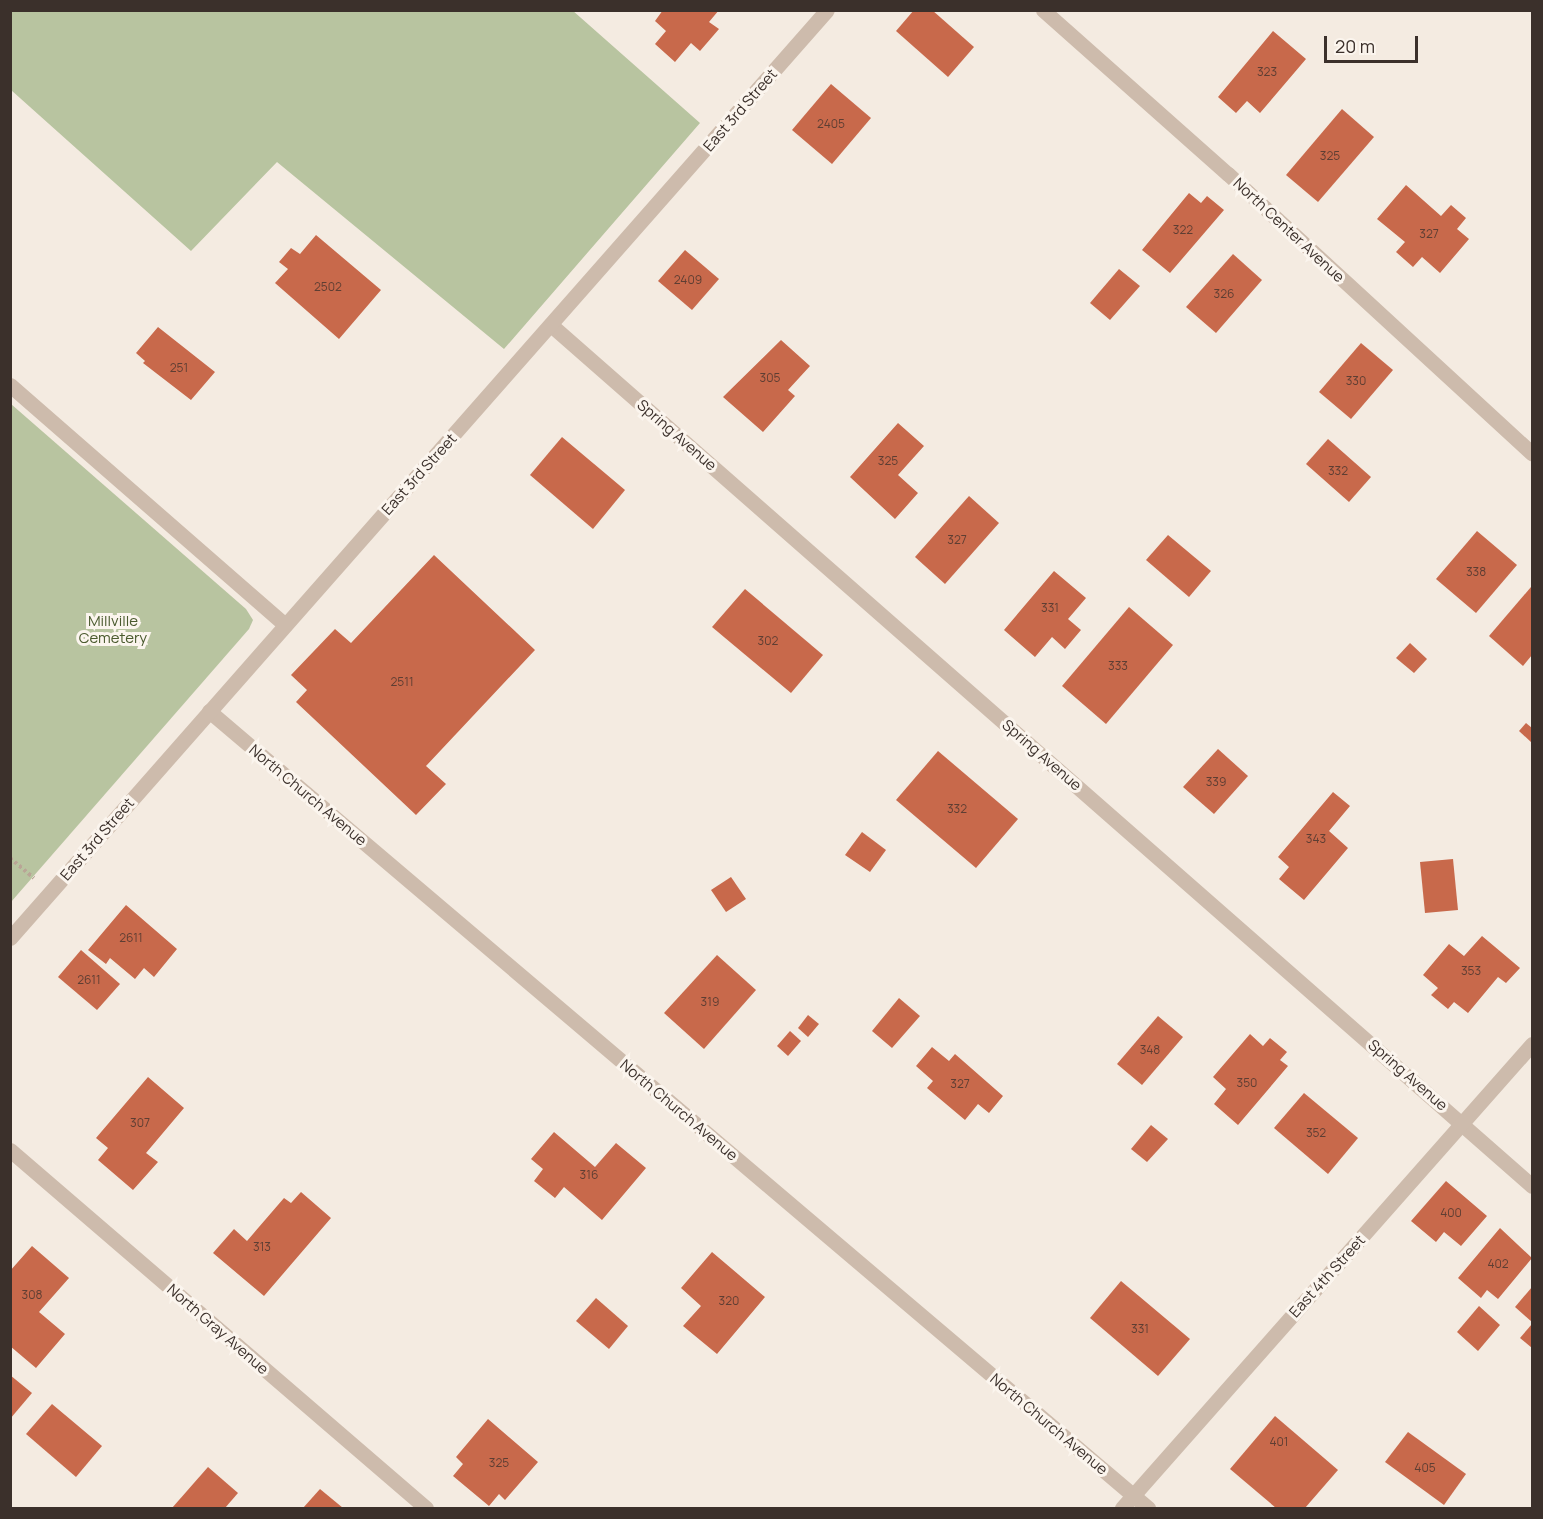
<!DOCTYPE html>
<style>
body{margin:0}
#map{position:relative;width:1543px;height:1519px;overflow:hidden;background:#f4ebe1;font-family:Manrope,sans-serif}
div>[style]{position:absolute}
.green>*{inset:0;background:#b8c4a0}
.building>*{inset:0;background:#c8694b}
.path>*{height:4px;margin-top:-2px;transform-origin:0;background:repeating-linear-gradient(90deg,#b9a596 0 3px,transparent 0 6px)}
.minor>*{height:15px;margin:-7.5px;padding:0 7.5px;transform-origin:7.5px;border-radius:7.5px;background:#cdbbac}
span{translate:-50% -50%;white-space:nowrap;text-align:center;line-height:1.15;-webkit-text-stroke:6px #fbf5ee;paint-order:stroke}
.number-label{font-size:12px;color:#5e3e33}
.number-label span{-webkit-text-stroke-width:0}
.street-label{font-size:15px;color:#3b302b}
.park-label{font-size:15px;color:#4a5a2e}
.frame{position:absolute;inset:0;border:12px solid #3b302b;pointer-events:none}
.scale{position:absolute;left:1324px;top:36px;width:94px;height:27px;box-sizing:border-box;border:3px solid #3b302b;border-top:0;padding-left:8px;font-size:18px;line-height:21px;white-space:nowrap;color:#3b302b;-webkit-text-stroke:4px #fbf5ee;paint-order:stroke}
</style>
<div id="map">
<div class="green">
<i style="clip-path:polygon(572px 10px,700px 123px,504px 349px,277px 162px,191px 251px,11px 90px,11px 11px)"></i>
<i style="clip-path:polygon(11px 404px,246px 609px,253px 620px,249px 629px,11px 902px)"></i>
</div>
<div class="building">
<i style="clip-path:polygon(663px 10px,719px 10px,709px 22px,719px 29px,700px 51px,691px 43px,675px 62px,655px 44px,666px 31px,655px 21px)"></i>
<i style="clip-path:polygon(914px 10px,932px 10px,974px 47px,948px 77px,896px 31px)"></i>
<i style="clip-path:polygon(1273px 31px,1306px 59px,1260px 113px,1247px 101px,1236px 113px,1218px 97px)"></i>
<i style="clip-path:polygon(831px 84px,871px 118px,832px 164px,792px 130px)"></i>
<i style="clip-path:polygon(1342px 109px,1374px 137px,1318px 202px,1286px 175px)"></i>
<i style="clip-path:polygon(1406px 185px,1441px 216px,1451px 205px,1466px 218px,1457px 229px,1469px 239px,1440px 273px,1422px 257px,1413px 267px,1396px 252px,1405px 242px,1377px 219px)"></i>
<i style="clip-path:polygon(1189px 193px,1201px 203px,1207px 196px,1224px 210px,1170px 273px,1142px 250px)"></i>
<i style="clip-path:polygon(316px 235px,381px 290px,339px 339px,275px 283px,288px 269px,279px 262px,291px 248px,300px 254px)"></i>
<i style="clip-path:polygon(685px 250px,719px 279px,692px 310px,658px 281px)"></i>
<i style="clip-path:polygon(1233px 254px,1262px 280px,1216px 333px,1186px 307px)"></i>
<i style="clip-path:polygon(1119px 269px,1140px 286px,1110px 320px,1090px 303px)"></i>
<i style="clip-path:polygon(158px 327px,215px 372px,191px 400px,143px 363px,145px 361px,136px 353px)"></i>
<i style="clip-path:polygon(781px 340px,810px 366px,788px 390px,795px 396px,763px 432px,723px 397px)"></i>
<i style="clip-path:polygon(1361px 343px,1393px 370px,1351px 419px,1319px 392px)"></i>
<i style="clip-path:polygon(898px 423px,924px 446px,898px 475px,918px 493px,895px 519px,850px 477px)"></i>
<i style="clip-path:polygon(562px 437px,625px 490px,593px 529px,530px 475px)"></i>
<i style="clip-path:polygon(1328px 439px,1371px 477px,1349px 502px,1306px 464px)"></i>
<i style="clip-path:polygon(969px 496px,999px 523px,945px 584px,915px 557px)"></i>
<i style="clip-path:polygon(1477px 531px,1517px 565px,1476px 613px,1436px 579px)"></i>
<i style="clip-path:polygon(1168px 535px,1211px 571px,1189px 597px,1146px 560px)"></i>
<i style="clip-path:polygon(434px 555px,535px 650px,426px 766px,446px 784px,416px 815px,296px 702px,307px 690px,291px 675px,335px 629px,351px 643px)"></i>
<i style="clip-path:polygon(1054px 571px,1086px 598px,1068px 619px,1081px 630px,1065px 649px,1052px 637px,1035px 657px,1004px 630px)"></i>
<i style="clip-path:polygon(1531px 587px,1532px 655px,1523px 666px,1489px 636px)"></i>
<i style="clip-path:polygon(745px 589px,823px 655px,791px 693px,712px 627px)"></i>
<i style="clip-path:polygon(1129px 607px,1173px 645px,1106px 724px,1062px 686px)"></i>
<i style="clip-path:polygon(1410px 643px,1427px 659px,1414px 673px,1396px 658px)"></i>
<i style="clip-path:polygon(1526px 723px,1532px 728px,1532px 743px,1519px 731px)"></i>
<i style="clip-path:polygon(1218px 749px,1248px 776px,1214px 814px,1183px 787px)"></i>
<i style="clip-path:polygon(938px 751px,1018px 819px,976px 868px,896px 800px)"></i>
<i style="clip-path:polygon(1333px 792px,1350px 806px,1329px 831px,1348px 848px,1304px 900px,1279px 879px,1289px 867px,1278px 857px)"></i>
<i style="clip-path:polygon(862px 832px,886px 850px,870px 872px,845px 855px)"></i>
<i style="clip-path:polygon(1453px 859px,1458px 910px,1425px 913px,1420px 862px)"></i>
<i style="clip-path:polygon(731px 877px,746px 899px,726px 912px,711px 890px)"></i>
<i style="clip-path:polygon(126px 905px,177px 949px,154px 977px,144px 968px,135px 979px,110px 958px,106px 964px,88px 950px)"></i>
<i style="clip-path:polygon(1482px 936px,1520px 968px,1506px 983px,1498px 977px,1468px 1013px,1454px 1002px,1448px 1009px,1431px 995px,1438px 988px,1423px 975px,1449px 944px,1464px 956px)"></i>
<i style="clip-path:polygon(81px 950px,120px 984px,97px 1010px,58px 977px)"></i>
<i style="clip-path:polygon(717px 955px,756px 990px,704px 1049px,664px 1013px)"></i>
<i style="clip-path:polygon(899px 998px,920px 1016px,892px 1048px,872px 1031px)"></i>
<i style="clip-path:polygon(808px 1015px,819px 1024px,808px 1037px,798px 1028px)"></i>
<i style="clip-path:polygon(1158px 1016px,1183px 1037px,1142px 1085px,1117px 1064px)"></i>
<i style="clip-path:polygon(790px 1031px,801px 1041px,788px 1056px,777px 1046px)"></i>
<i style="clip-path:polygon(1250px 1034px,1263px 1046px,1270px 1038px,1287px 1052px,1280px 1060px,1288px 1066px,1238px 1125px,1214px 1104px,1226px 1089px,1213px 1077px)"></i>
<i style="clip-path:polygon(932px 1047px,949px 1061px,955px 1054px,1003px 1096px,989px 1113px,978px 1104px,965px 1120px,927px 1088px,933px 1081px,916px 1066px)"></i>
<i style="clip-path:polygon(148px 1077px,184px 1108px,146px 1153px,158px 1162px,133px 1190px,98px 1160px,108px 1148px,96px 1138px)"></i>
<i style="clip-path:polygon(1304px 1093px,1358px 1138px,1328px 1174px,1274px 1128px)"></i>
<i style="clip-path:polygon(1151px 1125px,1168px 1139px,1147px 1162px,1131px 1149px)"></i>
<i style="clip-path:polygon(554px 1132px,595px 1167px,616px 1143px,646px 1168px,602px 1220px,564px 1187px,555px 1198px,534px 1181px,543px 1169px,531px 1159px)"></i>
<i style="clip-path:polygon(1446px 1181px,1487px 1216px,1461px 1246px,1444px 1232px,1436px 1242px,1411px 1221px)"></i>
<i style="clip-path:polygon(301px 1192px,331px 1218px,264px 1296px,213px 1253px,234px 1229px,247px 1241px,284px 1198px,291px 1203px)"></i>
<i style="clip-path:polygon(1500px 1228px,1532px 1258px,1498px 1299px,1487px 1290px,1481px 1298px,1458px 1278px)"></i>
<i style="clip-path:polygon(32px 1246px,69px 1278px,39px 1312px,65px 1334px,36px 1368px,10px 1346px,10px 1271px)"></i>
<i style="clip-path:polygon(712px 1252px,765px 1297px,717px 1354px,683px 1326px,701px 1306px,681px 1288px)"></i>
<i style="clip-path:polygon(1121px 1281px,1190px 1339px,1158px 1376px,1090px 1318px)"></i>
<i style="clip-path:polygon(1532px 1287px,1532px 1322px,1515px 1307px)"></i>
<i style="clip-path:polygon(596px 1298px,628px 1326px,609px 1349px,576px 1321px)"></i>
<i style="clip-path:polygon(1479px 1306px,1500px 1325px,1478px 1351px,1457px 1332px)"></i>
<i style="clip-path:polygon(1532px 1324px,1532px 1348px,1520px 1338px)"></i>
<i style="clip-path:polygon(10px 1375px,32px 1393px,10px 1419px)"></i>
<i style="clip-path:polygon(52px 1404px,102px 1446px,76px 1477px,26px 1434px)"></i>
<i style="clip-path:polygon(1275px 1416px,1338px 1470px,1305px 1508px,1276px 1508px,1230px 1469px)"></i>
<i style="clip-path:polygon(488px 1419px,538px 1462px,505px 1500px,499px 1494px,489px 1506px,453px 1476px,463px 1464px,456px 1457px)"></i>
<i style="clip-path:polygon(1408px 1432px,1466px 1474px,1444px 1505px,1385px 1462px)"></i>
<i style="clip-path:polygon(208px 1467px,238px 1493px,225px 1508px,172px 1508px)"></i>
<i style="clip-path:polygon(320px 1489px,343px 1508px,303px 1508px)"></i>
</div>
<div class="path">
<i style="left:10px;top:858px;width:31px;rotate:40deg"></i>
</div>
<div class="minor">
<i style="left:1043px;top:10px;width:247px;rotate:41.6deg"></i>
<i style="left:1228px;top:174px;width:413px;rotate:42.6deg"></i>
<i style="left:551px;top:325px;width:1305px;rotate:41.27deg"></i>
<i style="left:10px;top:385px;width:365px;rotate:41.1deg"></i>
<i style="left:209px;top:711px;width:1232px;rotate:40.32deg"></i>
<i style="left:10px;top:938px;width:1236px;rotate:-48.64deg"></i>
<i style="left:10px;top:1150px;width:549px;rotate:40.71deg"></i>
<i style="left:1122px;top:1508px;width:619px;rotate:-48.54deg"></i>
</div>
<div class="number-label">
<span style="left:1267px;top:72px">323</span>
<span style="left:831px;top:124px">2405</span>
<span style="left:1330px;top:156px">325</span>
<span style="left:1183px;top:230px">322</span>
<span style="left:1429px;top:234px">327</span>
<span style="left:688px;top:280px">2409</span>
<span style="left:328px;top:287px">2502</span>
<span style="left:1224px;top:294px">326</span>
<span style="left:179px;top:368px">251</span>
<span style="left:770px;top:378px">305</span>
<span style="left:1356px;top:381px">330</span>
<span style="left:888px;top:461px">325</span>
<span style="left:1338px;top:471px">332</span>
<span style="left:957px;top:540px">327</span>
<span style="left:1476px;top:572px">338</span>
<span style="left:1050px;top:608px">331</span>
<span style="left:768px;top:641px">302</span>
<span style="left:1118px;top:666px">333</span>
<span style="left:402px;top:682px">2511</span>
<span style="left:1216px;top:782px">339</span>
<span style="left:957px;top:809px">332</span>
<span style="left:1316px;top:839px">343</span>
<span style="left:131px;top:938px">2611</span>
<span style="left:1471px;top:971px">353</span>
<span style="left:89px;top:980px">2611</span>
<span style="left:710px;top:1002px">319</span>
<span style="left:1150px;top:1050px">348</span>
<span style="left:1247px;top:1083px">350</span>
<span style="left:960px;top:1084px">327</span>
<span style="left:140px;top:1123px">307</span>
<span style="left:1316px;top:1133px">352</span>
<span style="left:589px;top:1175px">316</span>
<span style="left:1451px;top:1213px">400</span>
<span style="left:262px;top:1247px">313</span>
<span style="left:1498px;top:1264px">402</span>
<span style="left:32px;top:1295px">308</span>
<span style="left:729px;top:1301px">320</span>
<span style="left:1140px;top:1329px">331</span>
<span style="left:1279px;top:1442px">401</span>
<span style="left:499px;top:1463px">325</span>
<span style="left:1425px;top:1468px">405</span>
</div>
<div class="street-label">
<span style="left:740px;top:110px;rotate:-49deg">East 3rd Street</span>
<span style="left:1289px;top:230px;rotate:43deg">North Center Avenue</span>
<span style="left:677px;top:435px;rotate:41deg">Spring Avenue</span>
<span style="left:419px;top:474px;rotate:-48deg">East 3rd Street</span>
<span style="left:1042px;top:755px;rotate:41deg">Spring Avenue</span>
<span style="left:308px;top:795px;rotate:40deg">North Church Avenue</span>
<span style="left:97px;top:839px;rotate:-49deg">East 3rd Street</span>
<span style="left:1408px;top:1075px;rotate:41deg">Spring Avenue</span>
<span style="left:679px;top:1110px;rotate:40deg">North Church Avenue</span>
<span style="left:1327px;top:1276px;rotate:-48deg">East 4th Street</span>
<span style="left:218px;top:1329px;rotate:41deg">North Gray Avenue</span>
<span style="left:1049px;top:1424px;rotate:40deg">North Church Avenue</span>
</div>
<div class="park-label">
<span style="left:113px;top:629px">Millville<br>Cemetery</span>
</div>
<div class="frame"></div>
<div class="scale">20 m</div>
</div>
